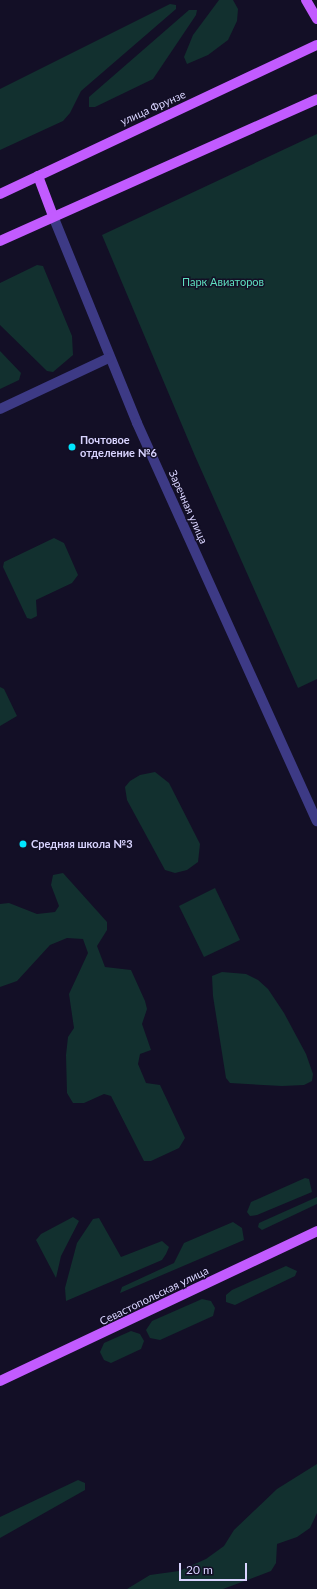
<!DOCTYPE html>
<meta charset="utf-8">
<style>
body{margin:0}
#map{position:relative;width:317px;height:1589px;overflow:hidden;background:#130f26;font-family:Lato,sans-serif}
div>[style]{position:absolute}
.green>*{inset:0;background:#12302f}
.minor>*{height:10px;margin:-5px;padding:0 5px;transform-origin:5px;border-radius:5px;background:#3d3a85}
.major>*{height:10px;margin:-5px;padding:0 5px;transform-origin:5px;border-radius:5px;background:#c25bff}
.dots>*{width:11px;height:11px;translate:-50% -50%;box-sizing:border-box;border:2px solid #130f26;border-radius:50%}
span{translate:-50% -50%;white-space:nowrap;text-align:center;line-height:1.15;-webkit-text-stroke:3px #130f26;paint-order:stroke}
.street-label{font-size:11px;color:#d9d4ff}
.park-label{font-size:11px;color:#5fe0c0}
.poi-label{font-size:11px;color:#d9d4ff;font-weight:700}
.left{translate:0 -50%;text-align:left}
.scale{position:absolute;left:179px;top:1563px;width:68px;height:18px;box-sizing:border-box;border:2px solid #d9d4ff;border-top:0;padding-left:5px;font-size:12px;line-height:14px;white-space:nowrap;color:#d9d4ff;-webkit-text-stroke:3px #130f26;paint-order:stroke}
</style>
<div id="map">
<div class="green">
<i style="clip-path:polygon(219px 0,233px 0,238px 9px,237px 21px,228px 40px,208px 55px,187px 64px,184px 57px,193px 35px)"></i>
<i style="clip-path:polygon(170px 4px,176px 5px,176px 9px,81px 91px,70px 113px,63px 121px,0 150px,0 89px)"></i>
<i style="clip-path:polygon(189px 10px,197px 10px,196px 15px,153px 79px,95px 107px,89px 107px,89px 97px)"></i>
<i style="clip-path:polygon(317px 134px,317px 679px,298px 688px,195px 456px,102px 235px)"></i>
<i style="clip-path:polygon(37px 265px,43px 266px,45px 271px,72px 336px,73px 355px,53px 372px,47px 371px,0 325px,0 283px)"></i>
<i style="clip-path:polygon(0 351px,21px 373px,19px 380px,0 389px)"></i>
<i style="clip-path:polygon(54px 538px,64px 543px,78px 575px,72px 583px,36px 600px,37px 616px,31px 619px,27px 618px,3px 567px,4px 562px)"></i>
<i style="clip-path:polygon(0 687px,4px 689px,17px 716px,0 726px)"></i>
<i style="clip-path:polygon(155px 772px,169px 783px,200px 844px,198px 862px,187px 870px,175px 873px,165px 870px,127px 800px,125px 787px,130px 781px,140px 775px)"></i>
<i style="clip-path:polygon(63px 873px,107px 922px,107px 930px,97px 946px,105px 967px,131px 970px,145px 1001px,147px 1009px,142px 1024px,151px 1050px,140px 1054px,138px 1064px,146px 1083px,160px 1085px,185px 1138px,179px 1148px,151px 1161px,144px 1161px,111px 1096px,104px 1094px,84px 1103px,73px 1103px,67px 1093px,66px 1055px,68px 1037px,74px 1028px,69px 994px,88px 953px,83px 939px,67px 938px,50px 945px,17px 981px,0 987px,0 904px,9px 903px,37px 914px,55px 912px,59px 906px,51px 885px,53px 875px)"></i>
<i style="clip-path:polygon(215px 888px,240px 940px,204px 957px,179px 906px)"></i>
<i style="clip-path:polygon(222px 972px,246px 974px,258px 980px,268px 989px,284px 1013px,306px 1054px,313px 1074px,312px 1081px,304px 1085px,282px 1086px,230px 1083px,226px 1078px,213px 996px,212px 976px)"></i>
<i style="clip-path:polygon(305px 1178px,309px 1179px,312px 1192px,257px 1215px,250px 1216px,247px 1212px,251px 1202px)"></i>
<i style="clip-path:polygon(317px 1197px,317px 1204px,262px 1230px,258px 1227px,259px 1223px)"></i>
<i style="clip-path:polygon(73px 1217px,79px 1221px,61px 1256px,56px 1278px,36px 1240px,41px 1234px)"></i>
<i style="clip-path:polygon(99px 1218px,121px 1257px,162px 1241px,169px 1247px,166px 1254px,162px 1260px,66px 1301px,65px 1288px,77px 1243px,93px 1219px)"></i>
<i style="clip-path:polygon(233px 1222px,242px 1228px,244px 1240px,120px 1293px,122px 1287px,174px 1263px,184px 1243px)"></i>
<i style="clip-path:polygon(286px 1266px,297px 1271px,295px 1276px,235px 1305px,226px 1302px,226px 1295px,232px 1290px)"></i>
<i style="clip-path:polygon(202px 1299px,211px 1301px,215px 1308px,213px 1316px,160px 1340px,150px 1338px,146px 1330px,152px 1321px)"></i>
<i style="clip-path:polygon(131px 1331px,140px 1334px,144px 1341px,141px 1349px,111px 1363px,104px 1360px,100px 1352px,104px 1343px)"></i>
<i style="clip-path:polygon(317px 1464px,317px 1513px,310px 1528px,297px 1537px,277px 1544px,276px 1563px,271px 1571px,223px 1589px,127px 1589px,150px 1575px,179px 1571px,206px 1559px,224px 1546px,234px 1530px,277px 1489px)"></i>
<i style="clip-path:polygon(78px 1480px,85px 1483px,85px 1490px,0 1538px,0 1517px)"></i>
</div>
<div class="minor">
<i style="left:53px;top:216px;width:223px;rotate:67.9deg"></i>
<i style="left:137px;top:423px;width:437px;rotate:65.7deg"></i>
<i style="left:0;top:409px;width:120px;rotate:-25.1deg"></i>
</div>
<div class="major">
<i style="left:306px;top:0;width:22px;rotate:60deg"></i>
<i style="left:38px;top:176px;width:43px;rotate:69.4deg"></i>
<i style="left:0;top:194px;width:350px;rotate:-25.2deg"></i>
<i style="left:0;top:241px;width:347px;rotate:-24.1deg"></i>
<i style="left:0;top:1381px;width:351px;rotate:-25.3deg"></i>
</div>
<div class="dots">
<i style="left:72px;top:447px;background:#00e5ff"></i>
<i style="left:23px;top:844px;background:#00e5ff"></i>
</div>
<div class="street-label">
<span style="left:153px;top:108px;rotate:-24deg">улица Фрунзе</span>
<span style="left:188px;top:507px;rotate:66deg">Заречная улица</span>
<span style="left:154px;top:1296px;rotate:-26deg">Севастопольская улица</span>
</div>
<div class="park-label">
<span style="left:223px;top:282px">Парк Авиаторов</span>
</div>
<div class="poi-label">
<span class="left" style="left:80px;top:447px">Почтовое<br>отделение №6</span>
<span class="left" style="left:31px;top:844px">Средняя школа №3</span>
</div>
<div class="scale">20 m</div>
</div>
